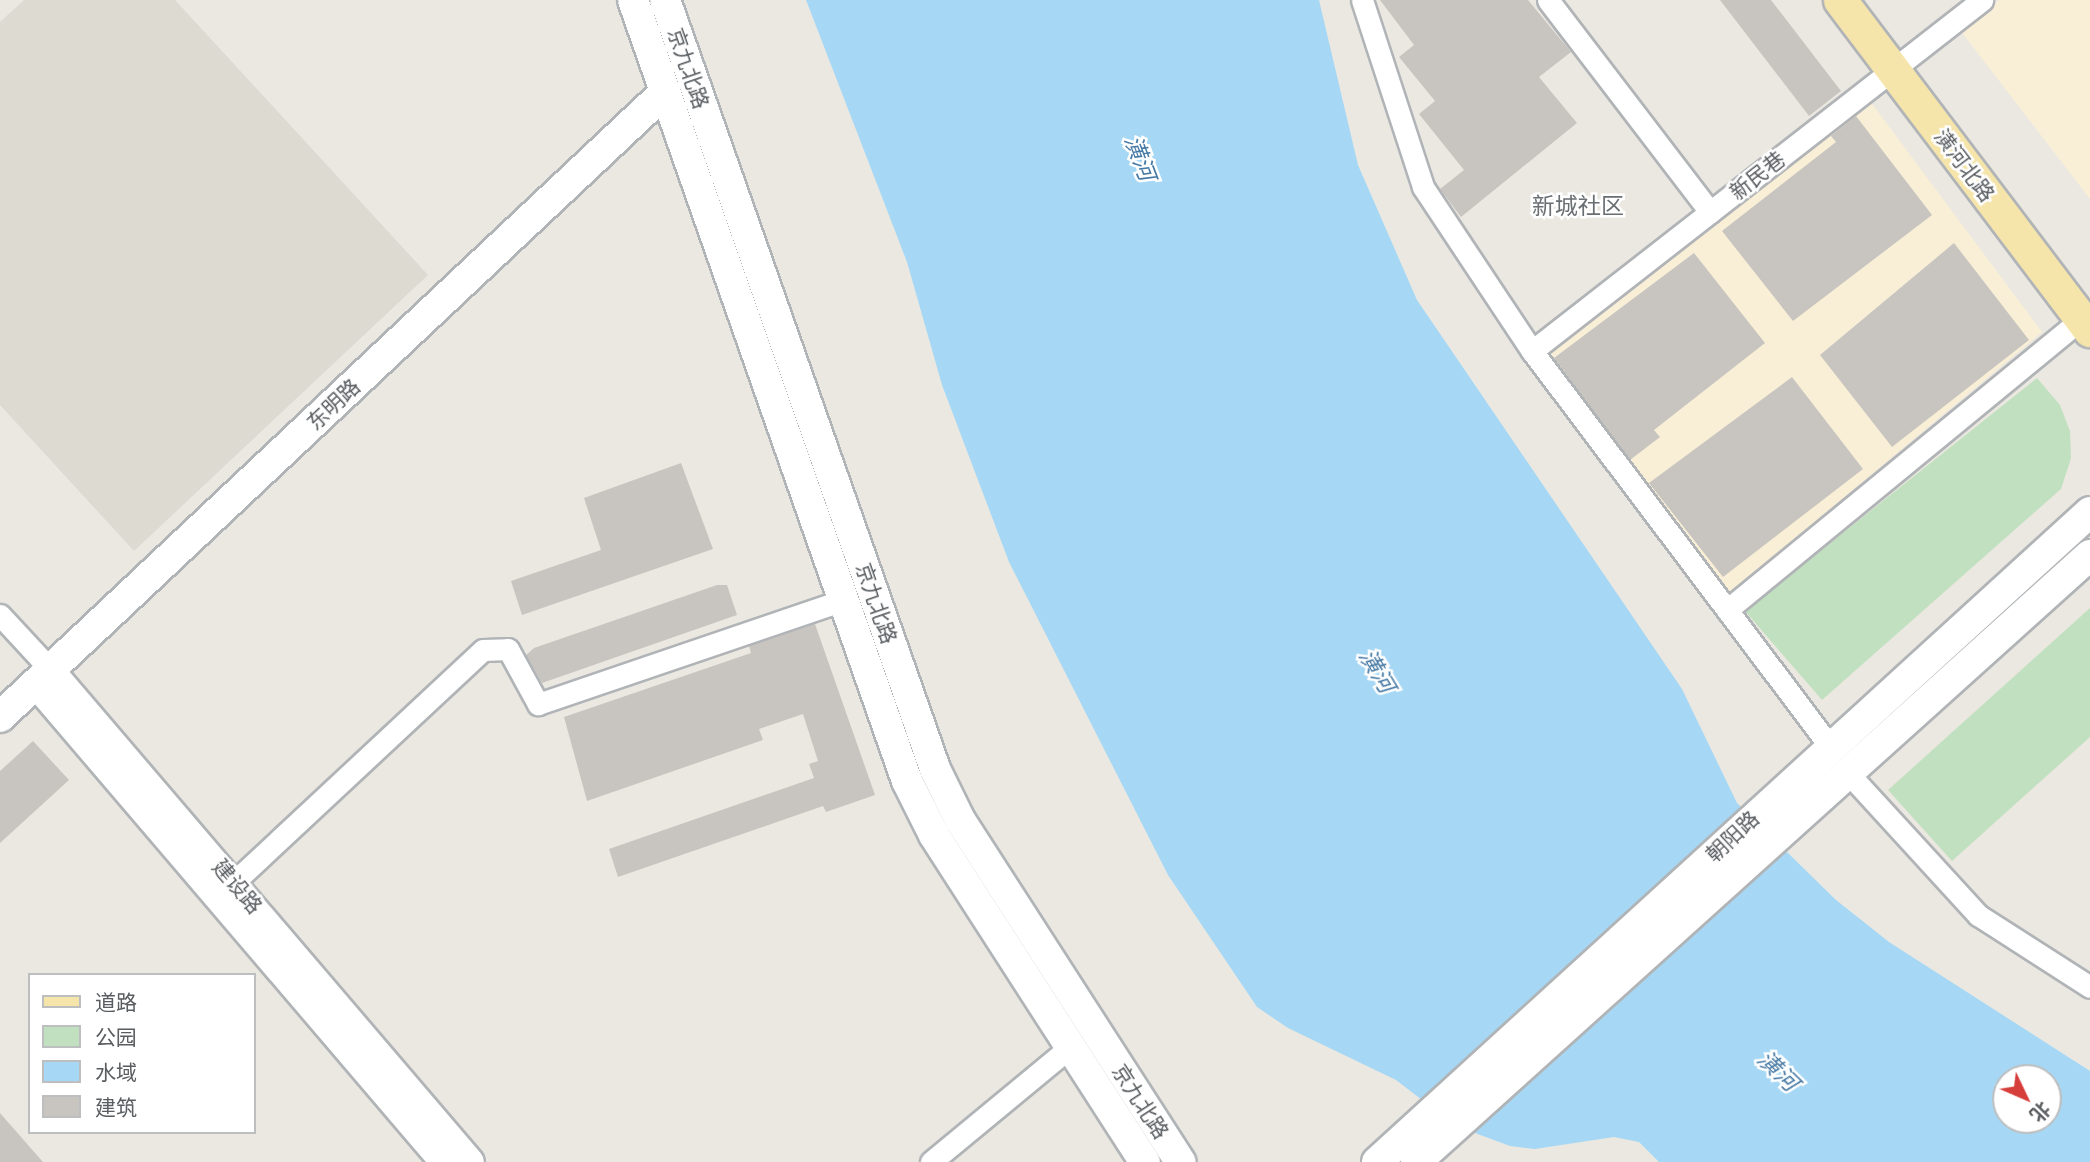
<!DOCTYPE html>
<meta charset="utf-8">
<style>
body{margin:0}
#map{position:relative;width:2090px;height:1162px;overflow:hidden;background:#ebe8e1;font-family:"Titillium Web","Noto Sans SC",sans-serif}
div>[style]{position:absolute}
.commercial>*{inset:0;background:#f9efd7}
.education>*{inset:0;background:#dddad2}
.green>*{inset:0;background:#c1e0bf}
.water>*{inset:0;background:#a6d8f5}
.building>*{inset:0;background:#c8c5c0}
.roads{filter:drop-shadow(2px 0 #b1b4b7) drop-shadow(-2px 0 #b1b4b7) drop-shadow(0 2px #b1b4b7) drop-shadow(0 -2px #b1b4b7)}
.minor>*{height:21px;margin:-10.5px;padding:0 10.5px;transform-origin:10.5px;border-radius:10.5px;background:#fff}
.tertiary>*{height:26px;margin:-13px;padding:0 13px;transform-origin:13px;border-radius:13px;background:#fff}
.secondary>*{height:30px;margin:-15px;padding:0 15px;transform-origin:15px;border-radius:15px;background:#fff}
.primary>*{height:33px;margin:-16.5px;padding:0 16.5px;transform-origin:16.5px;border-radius:16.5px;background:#f6e5ab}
span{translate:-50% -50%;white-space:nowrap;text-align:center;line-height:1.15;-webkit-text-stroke:5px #fff;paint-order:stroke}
.street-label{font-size:21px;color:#595d60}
.water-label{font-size:23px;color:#477aa5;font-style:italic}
.neighbourhood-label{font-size:23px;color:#6a6f72}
.legend{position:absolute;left:28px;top:973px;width:228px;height:161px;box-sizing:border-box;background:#fff;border:2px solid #bdbebf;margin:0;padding:9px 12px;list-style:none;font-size:21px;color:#595d60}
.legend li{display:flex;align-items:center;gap:14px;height:35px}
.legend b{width:35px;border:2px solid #bdbebf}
.north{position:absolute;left:1992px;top:1064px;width:70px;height:70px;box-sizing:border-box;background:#fff;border:2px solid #bdbebf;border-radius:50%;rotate:134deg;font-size:19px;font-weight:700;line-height:28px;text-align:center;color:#595d60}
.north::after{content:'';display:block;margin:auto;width:24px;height:32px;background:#d63e3c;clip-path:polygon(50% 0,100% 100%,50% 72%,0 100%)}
</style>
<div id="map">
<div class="commercial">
<i style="clip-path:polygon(1999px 0,2090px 0,2090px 199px,1960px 30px)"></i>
<i style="clip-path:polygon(1870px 101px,2042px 332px,1728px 594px,1540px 351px)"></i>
</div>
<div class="education">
<i style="clip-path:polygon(24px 0,175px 0,428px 275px,134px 551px,0 405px,0 22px)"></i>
</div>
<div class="green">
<i style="clip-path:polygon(2037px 378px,2060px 405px,2070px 431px,2071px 458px,2061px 489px,1822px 700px,1745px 611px)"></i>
<i style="clip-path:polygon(2090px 608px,2090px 737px,1952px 861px,1888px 790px)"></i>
</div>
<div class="water">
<i style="clip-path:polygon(evenodd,806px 0,1319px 0,1358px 165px,1417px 300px,1682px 689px,1737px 803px,1836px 900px,1889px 942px,2090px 1071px,2090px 1162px,1659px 1162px,1639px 1142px,1614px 1137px,1535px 1149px,1510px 1146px,1456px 1126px,1396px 1080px,1288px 1028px,1257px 1007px,1168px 875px,1009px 562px,942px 385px,907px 262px,806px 0,2006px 1078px,2048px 1078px,2048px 1120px,2006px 1120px,2006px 1078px)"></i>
</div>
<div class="building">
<i style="clip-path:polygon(1380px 0,1528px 0,1571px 52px,1539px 77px,1577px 123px,1461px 217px,1440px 189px,1464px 170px,1419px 114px,1435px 101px,1399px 57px,1414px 45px)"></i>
<i style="clip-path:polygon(1720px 0,1771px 0,1841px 91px,1809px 116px)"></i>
<i style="clip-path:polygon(1856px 116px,1932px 215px,1793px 321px,1722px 231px,1836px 142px,1831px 136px)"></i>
<i style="clip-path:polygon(1954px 243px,2029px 340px,1892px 447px,1820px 355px)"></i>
<i style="clip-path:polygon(1694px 253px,1765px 343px,1654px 430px,1660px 437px,1630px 460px,1554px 358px)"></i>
<i style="clip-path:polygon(1792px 377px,1863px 469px,1723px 577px,1649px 483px)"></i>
<i style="clip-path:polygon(681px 463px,713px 549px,522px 615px,511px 581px,601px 550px,584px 498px)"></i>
<i style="clip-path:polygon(717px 585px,727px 585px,737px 615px,542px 683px,526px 655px,534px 648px)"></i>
<i style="clip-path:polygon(815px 624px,875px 795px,826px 812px,823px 806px,618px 877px,609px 849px,814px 778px,809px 764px,818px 761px,803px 714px,759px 729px,763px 740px,587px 801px,564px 717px,751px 653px,749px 646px)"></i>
<i style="clip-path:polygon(33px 741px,69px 780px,0 843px,0 771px)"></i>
<i style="clip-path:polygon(0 1113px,43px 1162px,0 1162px)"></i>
</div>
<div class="roads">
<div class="minor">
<i style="left:1362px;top:0;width:197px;rotate:71.9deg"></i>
<i style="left:1423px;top:187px;width:197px;rotate:56.4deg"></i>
<i style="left:1532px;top:351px;width:495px;rotate:53deg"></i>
<i style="left:1548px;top:0;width:267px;rotate:52.6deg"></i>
<i style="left:1532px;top:351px;width:571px;rotate:-37.95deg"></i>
<i style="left:1727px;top:610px;width:458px;rotate:-39.4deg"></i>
<i style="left:0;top:615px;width:74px;rotate:47.2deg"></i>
<i style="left:1848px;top:773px;width:193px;rotate:47.5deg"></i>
<i style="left:1978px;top:915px;width:133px;rotate:32.7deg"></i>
<i style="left:234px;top:882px;width:340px;rotate:-43deg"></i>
<i style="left:483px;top:650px;width:25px;rotate:-2deg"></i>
<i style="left:508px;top:649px;width:63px;rotate:61.4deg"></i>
<i style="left:538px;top:704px;width:323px;rotate:-18.8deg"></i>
<i style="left:931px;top:1162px;width:182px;rotate:-39.6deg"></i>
</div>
<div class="tertiary">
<i style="left:50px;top:669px;width:648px;rotate:49.5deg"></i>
<i style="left:35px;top:684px;width:628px;rotate:49.52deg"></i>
</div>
<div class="secondary">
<i style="left:633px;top:0;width:828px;rotate:70.67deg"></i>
<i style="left:907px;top:781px;width:60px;rotate:63.4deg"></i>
<i style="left:934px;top:835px;width:389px;rotate:57.2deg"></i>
<i style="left:665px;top:0;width:815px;rotate:70.65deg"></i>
<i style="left:935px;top:769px;width:57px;rotate:63.9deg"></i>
<i style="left:960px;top:820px;width:407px;rotate:57.2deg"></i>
<i style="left:0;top:717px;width:913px;rotate:-43.22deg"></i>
<i style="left:1377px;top:1162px;width:965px;rotate:-42.35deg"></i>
<i style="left:1416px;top:1162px;width:907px;rotate:-42.01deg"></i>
</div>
<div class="primary">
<i style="left:1840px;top:0;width:414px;rotate:52.9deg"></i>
</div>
</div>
<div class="street-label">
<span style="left:689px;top:68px;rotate:71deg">京九北路</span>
<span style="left:1965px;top:165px;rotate:53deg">潢河北路</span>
<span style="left:1757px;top:175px;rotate:-38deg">新民巷</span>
<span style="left:333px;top:404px;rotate:-43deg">东明路</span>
<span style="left:877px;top:603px;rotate:71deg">京九北路</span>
<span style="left:1732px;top:836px;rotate:-43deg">朝阳路</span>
<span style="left:238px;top:886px;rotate:50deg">建设路</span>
<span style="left:1141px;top:1101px;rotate:57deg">京九北路</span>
</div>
<div class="water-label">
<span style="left:1140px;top:158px;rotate:69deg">潢河</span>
<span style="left:1377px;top:671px;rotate:59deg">潢河</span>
<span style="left:1778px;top:1071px;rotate:44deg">潢河</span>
</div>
<div class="neighbourhood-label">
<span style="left:1578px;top:206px">新城社区</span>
</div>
<ul class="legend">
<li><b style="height:9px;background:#f6e5ab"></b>道路</li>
<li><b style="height:19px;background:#c1e0bf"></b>公园</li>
<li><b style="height:19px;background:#a6d8f5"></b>水域</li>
<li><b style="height:19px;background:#c8c5c0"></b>建筑</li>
</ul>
<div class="north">北</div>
</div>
